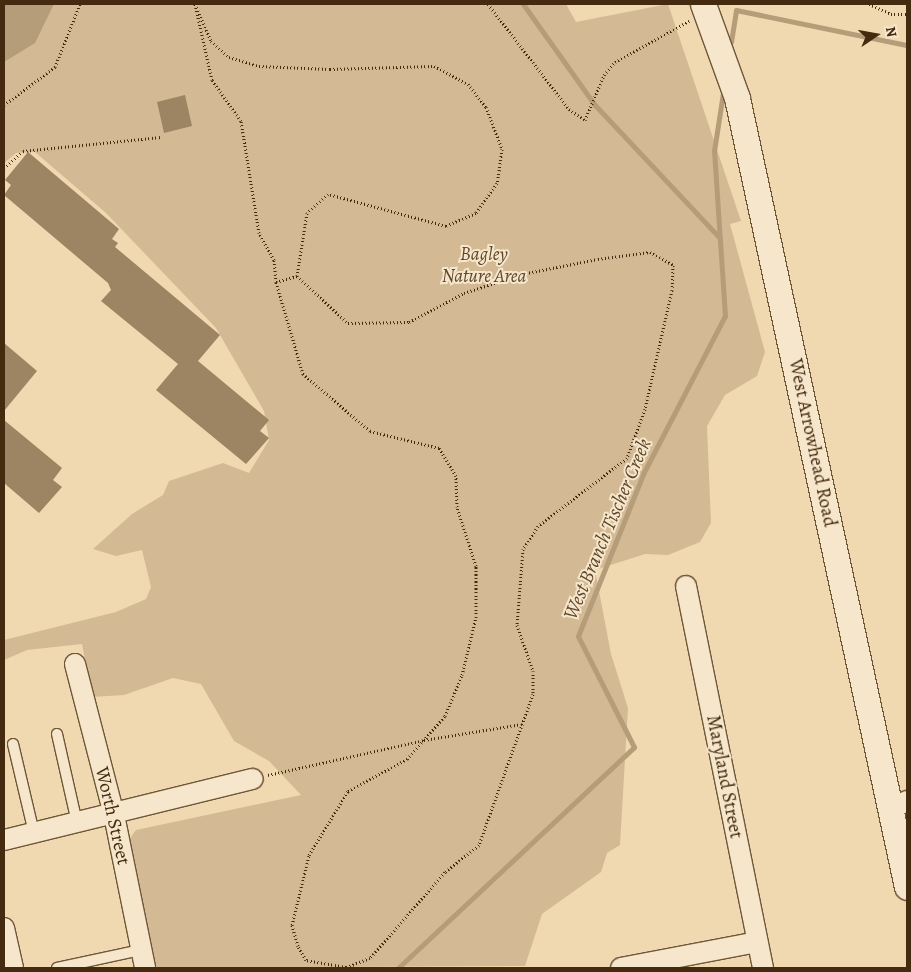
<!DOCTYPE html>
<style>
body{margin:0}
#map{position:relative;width:911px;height:972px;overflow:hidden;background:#f0d8b1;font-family:Alegreya,serif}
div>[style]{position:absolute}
.green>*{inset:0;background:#d3ba95}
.water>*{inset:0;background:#b69d7a}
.stream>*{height:5px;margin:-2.5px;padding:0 2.5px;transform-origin:2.5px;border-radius:2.5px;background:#b69d7a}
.building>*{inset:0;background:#9d8463}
.path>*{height:3px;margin-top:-1.5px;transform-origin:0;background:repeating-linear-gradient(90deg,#442a0e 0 1px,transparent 0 3.5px)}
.roads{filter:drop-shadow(1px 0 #6f5637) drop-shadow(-1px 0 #6f5637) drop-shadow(0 1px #6f5637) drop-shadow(0 -1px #6f5637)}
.service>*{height:10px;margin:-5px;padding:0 5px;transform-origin:5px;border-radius:5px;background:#f5e6cc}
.minor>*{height:20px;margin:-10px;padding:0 10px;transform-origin:10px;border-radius:10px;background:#f5e6cc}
.tertiary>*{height:25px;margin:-12.5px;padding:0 12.5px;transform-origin:12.5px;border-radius:12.5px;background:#f5e6cc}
span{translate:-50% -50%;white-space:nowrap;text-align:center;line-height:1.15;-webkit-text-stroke:4px #f5e6cc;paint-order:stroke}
.park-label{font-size:19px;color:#614729;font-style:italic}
.street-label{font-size:19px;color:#442a0e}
.water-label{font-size:20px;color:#604729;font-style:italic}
.frame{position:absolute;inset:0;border:5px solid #442a0e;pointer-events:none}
.north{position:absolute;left:851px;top:10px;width:50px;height:50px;-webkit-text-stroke:4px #f5e6cc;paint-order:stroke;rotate:78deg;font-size:14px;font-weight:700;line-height:20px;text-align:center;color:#442a0e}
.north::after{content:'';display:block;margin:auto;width:18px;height:22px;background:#442a0e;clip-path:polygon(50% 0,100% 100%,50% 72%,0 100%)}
</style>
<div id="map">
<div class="green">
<i style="clip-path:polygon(4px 4px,566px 4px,576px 22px,668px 4px,741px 221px,730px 224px,765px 352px,757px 376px,725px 395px,707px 426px,711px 523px,700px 542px,668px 555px,645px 554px,595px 570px,611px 654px,628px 708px,620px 845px,607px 853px,601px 872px,542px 914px,525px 966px,154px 968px,128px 841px,136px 830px,301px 795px,269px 761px,234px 741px,201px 684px,173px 678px,124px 695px,92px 697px,82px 644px,27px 650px,4px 660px,4px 640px,116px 612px,146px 599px,151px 587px,142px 550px,116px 556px,93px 549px,132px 514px,163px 495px,169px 481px,223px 463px,249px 473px,269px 440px,264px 411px,216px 328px,106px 213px,35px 152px,16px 153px,4px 163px)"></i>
</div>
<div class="water">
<i style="clip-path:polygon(4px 4px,54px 4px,35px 43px,4px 62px)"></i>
</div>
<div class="stream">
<i style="left:523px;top:4px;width:123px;rotate:54.6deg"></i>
<i style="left:594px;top:104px;width:184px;rotate:46.8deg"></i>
<i style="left:731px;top:42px;width:32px;rotate:-81deg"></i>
<i style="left:736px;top:10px;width:175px;rotate:11.6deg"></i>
<i style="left:398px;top:968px;width:323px;rotate:-43.1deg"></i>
<i style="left:634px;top:747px;width:124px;rotate:-116.8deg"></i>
<i style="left:578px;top:636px;width:175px;rotate:-68.1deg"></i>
<i style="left:643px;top:474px;width:178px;rotate:-62.6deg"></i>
<i style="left:725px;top:316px;width:165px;rotate:-93.8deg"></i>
<i style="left:714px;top:151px;width:59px;rotate:-81.2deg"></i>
</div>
<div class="building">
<i style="clip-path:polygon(185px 95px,192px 126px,164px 133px,157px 102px)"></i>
<i style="clip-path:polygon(28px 152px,119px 229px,112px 239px,118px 243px,115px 247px,220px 335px,198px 361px,269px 420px,260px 431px,269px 438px,246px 464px,156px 390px,178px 364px,101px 301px,111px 290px,108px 283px,4px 195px,11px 185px,5px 180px)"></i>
<i style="clip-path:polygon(4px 343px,37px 371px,4px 411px)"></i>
<i style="clip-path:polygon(4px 420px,62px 468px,53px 480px,62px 487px,39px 513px,4px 483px)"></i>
</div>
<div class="path">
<i style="left:195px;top:4px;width:40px;rotate:66.6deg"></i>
<i style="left:211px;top:41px;width:24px;rotate:42deg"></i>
<i style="left:229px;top:57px;width:31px;rotate:17deg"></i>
<i style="left:259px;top:66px;width:71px;rotate:2.4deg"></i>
<i style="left:330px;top:69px;width:104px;rotate:-1.7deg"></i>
<i style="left:434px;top:66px;width:38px;rotate:28deg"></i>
<i style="left:468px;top:84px;width:29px;rotate:52deg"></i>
<i style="left:486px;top:107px;width:45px;rotate:69.1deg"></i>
<i style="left:502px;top:149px;width:34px;rotate:98deg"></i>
<i style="left:497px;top:183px;width:37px;rotate:125deg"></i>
<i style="left:476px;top:213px;width:33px;rotate:157deg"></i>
<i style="left:446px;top:226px;width:122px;rotate:-164.8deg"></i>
<i style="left:328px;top:194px;width:28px;rotate:138deg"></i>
<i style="left:307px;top:213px;width:64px;rotate:99deg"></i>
<i style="left:297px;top:276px;width:69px;rotate:42.7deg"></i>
<i style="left:348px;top:323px;width:61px;rotate:-0.9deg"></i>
<i style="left:409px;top:322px;width:62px;rotate:-27.8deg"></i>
<i style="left:464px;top:293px;width:61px;rotate:-18.1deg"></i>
<i style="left:522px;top:274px;width:77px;rotate:-11.2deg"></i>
<i style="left:598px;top:259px;width:52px;rotate:-7.7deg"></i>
<i style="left:650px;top:252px;width:26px;rotate:29deg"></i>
<i style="left:673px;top:265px;width:25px;rotate:92deg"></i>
<i style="left:672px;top:290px;width:122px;rotate:102.8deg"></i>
<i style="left:645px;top:409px;width:52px;rotate:110.2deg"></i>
<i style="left:627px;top:458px;width:112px;rotate:142.6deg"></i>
<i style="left:538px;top:526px;width:27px;rotate:123deg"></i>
<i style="left:523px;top:549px;width:76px;rotate:94.5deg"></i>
<i style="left:517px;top:625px;width:49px;rotate:70.8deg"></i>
<i style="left:533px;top:671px;width:23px;rotate:90deg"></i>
<i style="left:533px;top:694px;width:160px;rotate:109.7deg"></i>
<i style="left:479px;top:845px;width:43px;rotate:141.5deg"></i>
<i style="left:445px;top:872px;width:114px;rotate:131.1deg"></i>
<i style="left:370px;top:958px;width:26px;rotate:159deg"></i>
<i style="left:346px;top:967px;width:41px;rotate:-170.1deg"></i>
<i style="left:306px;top:960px;width:16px;rotate:-120deg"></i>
<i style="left:298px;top:946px;width:22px;rotate:-106deg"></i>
<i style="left:292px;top:925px;width:72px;rotate:-76.3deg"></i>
<i style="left:309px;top:855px;width:75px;rotate:-58.6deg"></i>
<i style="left:348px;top:791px;width:67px;rotate:-28.5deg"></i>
<i style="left:407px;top:759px;width:57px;rotate:-48.5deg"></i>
<i style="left:445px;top:716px;width:44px;rotate:-67.5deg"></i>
<i style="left:462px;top:675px;width:60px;rotate:-76.4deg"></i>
<i style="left:476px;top:617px;width:51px;rotate:-90deg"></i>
<i style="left:476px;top:566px;width:62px;rotate:-107.9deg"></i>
<i style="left:457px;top:507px;width:31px;rotate:-92deg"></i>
<i style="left:456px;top:476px;width:33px;rotate:-121deg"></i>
<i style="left:439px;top:448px;width:71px;rotate:-166.2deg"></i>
<i style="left:370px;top:431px;width:88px;rotate:-139.6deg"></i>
<i style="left:303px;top:374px;width:96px;rotate:-106.4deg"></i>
<i style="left:276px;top:282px;width:22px;rotate:-95deg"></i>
<i style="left:274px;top:260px;width:31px;rotate:-119deg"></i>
<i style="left:259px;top:233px;width:113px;rotate:-99.1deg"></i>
<i style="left:241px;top:121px;width:50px;rotate:-125.3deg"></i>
<i style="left:212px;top:80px;width:78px;rotate:-102.6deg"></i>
<i style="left:488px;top:4px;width:133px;rotate:52.4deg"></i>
<i style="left:569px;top:109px;width:19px;rotate:35deg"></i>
<i style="left:585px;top:120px;width:49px;rotate:-67.1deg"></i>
<i style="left:604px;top:75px;width:17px;rotate:-50deg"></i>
<i style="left:615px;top:62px;width:85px;rotate:-29deg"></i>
<i style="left:869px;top:4px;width:24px;rotate:24deg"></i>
<i style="left:891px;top:14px;width:16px"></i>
<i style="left:4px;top:105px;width:64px;rotate:-36.7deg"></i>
<i style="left:55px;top:67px;width:68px;rotate:-68.4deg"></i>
<i style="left:4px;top:168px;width:25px;rotate:-42deg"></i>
<i style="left:23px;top:151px;width:139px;rotate:-5.8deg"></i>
<i style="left:276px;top:282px;width:22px;rotate:-16deg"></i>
<i style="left:268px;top:775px;width:160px;rotate:-12.6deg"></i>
<i style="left:424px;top:740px;width:99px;rotate:-9.3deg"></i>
</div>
<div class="roads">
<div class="service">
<i style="left:57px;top:734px;width:91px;rotate:77.3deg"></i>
<i style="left:13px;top:744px;width:91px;rotate:76.7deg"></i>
<i style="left:57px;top:968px;width:86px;rotate:-12.1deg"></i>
</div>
<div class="minor">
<i style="left:686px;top:586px;width:390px;rotate:78.6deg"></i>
<i style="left:75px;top:664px;width:156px;rotate:75.5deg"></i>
<i style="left:114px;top:815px;width:156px;rotate:78.5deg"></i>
<i style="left:892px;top:808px;width:17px;rotate:-25deg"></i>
<i style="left:4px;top:840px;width:256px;rotate:-13.8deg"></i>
<i style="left:4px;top:928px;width:41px;rotate:77.3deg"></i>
<i style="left:621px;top:968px;width:138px;rotate:-10.8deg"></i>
</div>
<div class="tertiary">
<i style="left:703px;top:4px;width:100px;rotate:70.1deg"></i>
<i style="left:737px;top:98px;width:807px;rotate:77.84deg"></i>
</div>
</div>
<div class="park-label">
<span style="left:484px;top:266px">Bagley<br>Nature Area</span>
</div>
<div class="street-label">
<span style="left:812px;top:443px;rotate:78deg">West Arrowhead Road</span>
<span style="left:724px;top:777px;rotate:79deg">Maryland Street</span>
<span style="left:112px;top:816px;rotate:77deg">Worth Street</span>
</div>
<div class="water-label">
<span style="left:607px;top:529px;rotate:-67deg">West Branch Tischer Creek</span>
</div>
<div class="frame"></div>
<div class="north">N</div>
</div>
